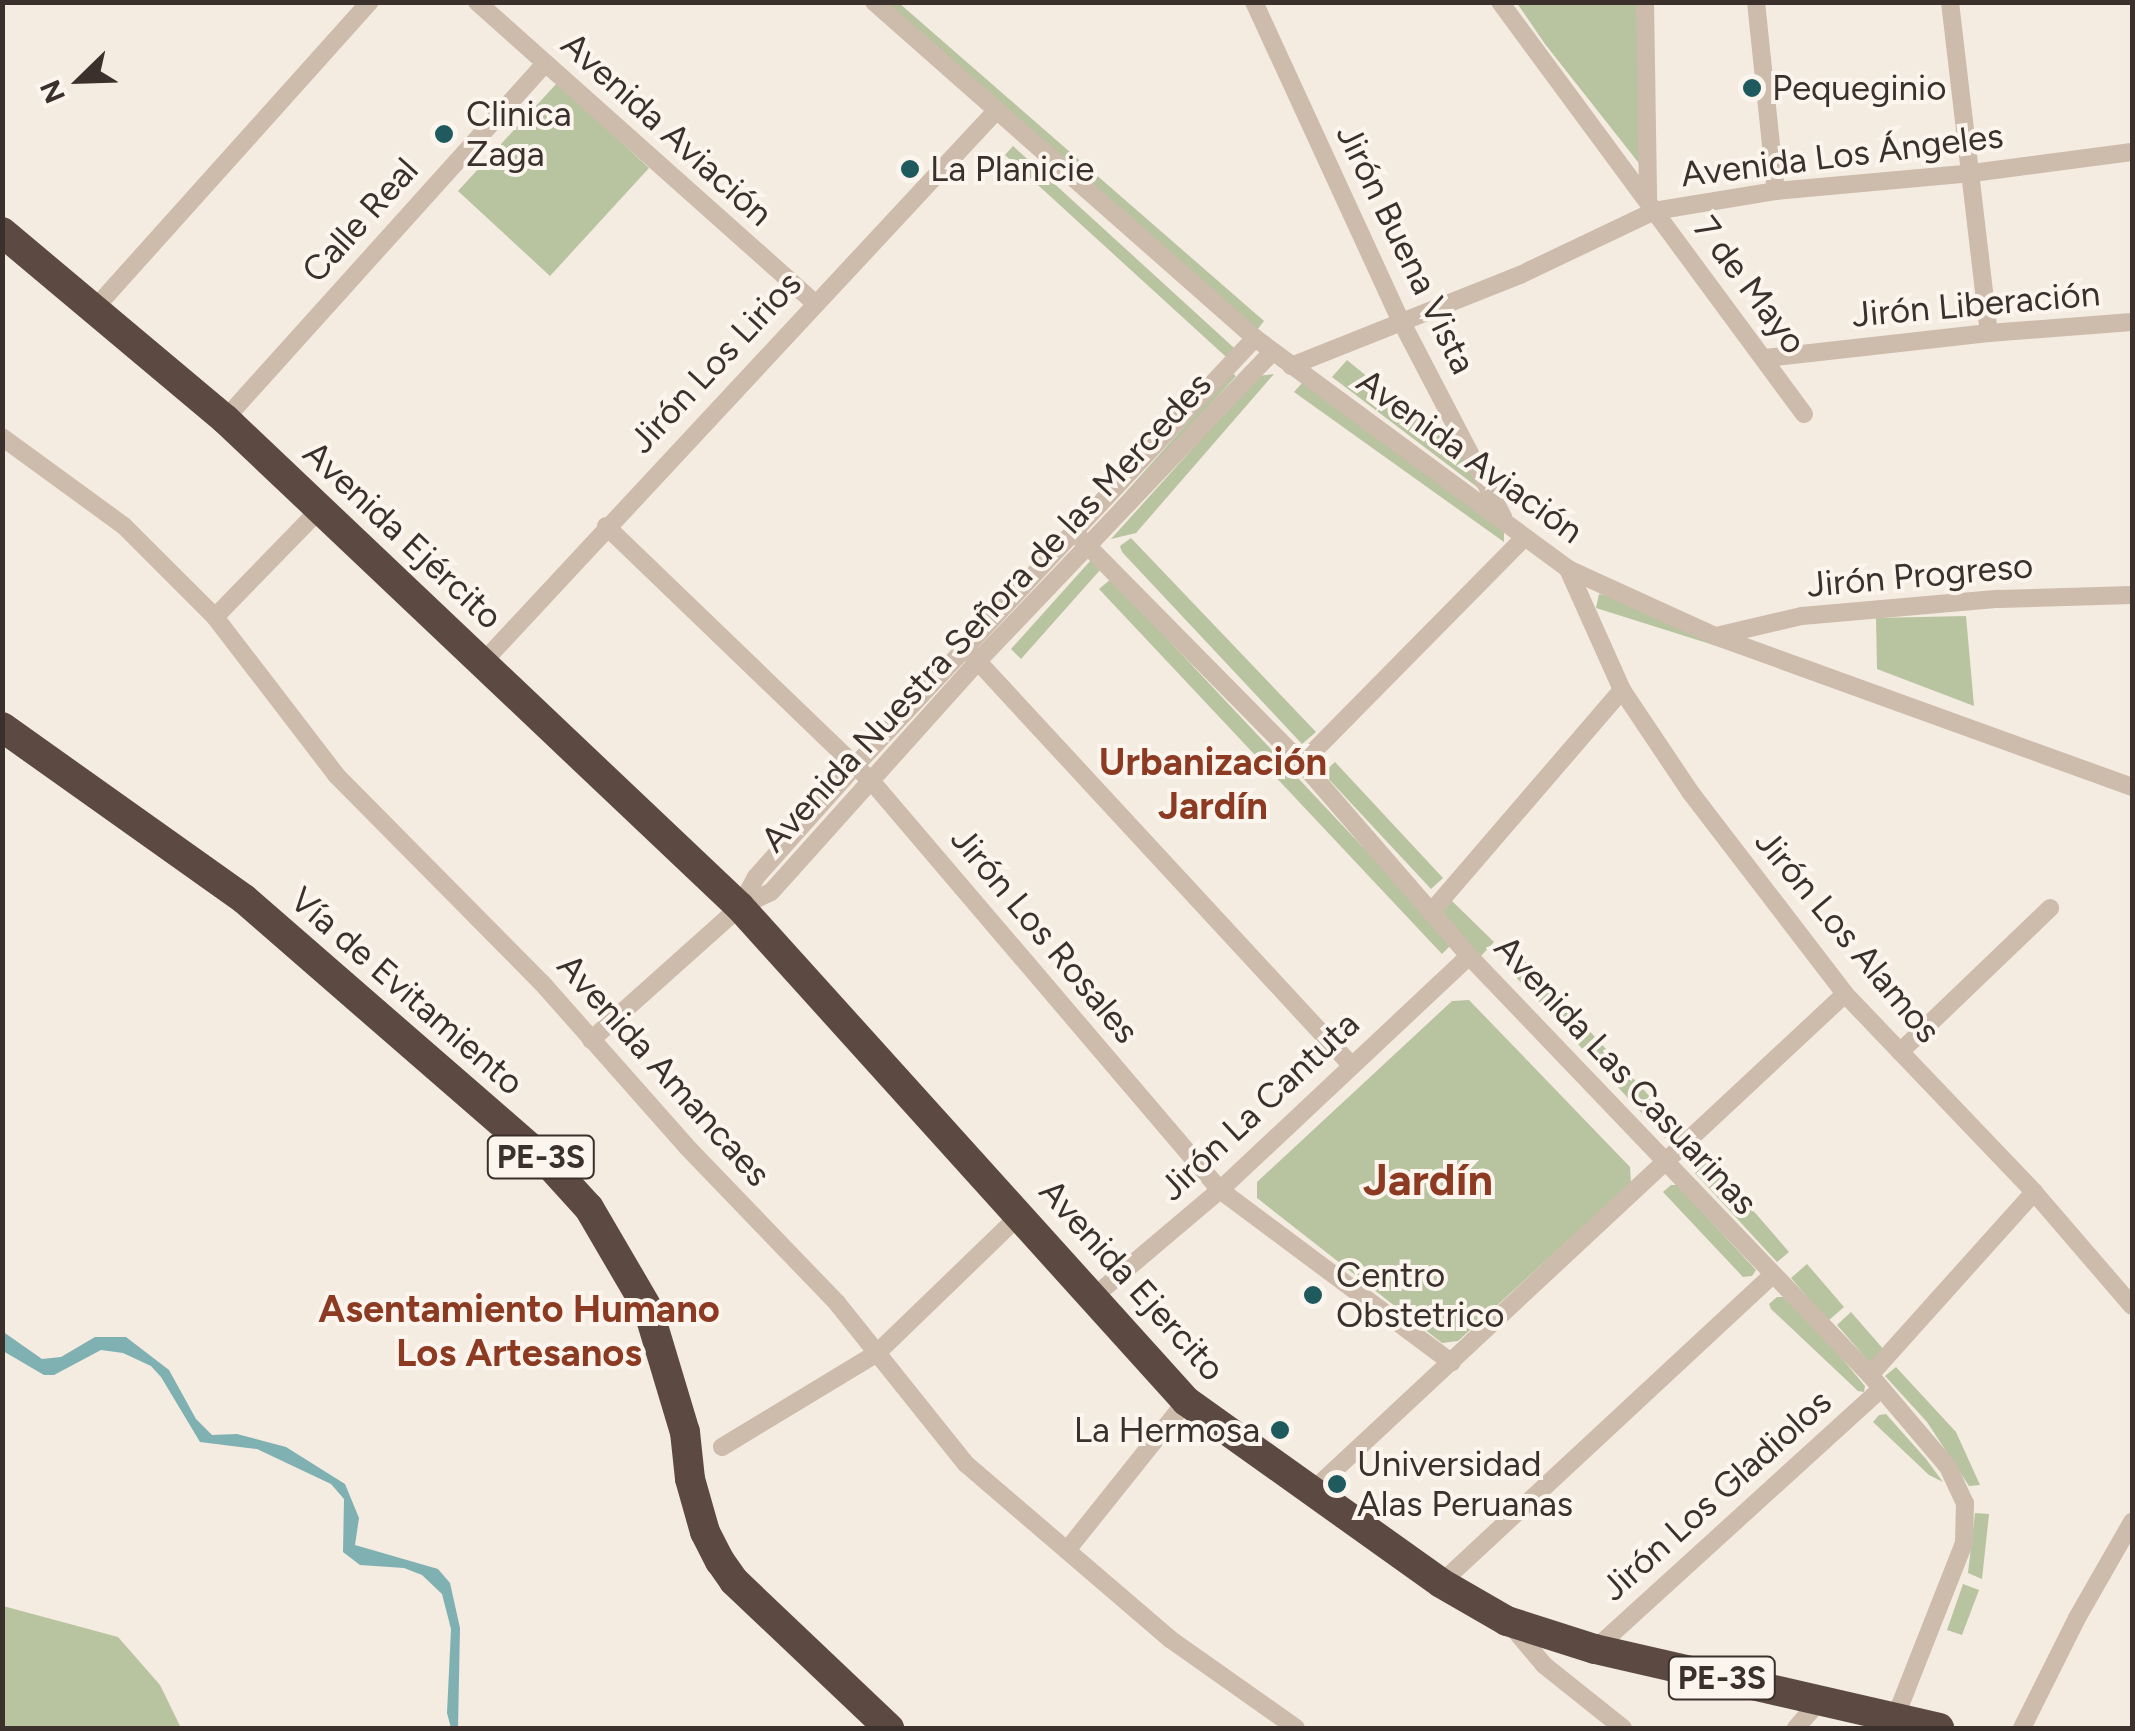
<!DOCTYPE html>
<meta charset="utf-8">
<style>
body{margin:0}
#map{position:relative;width:2135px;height:1731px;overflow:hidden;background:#f4ebe1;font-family:Figtree,sans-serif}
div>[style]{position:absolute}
.green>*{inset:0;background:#b8c4a0}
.water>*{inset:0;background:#7fb0b2}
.street>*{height:18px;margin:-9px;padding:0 9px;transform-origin:9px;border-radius:9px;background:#cdbbac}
.highway>*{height:30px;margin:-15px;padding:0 15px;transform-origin:15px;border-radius:15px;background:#5c4a42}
.dots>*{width:28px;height:28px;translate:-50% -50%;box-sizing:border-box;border:5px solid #fbf5ee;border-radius:50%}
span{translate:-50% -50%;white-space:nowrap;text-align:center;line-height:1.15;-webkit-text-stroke:8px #fbf5ee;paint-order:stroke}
.shield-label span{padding:2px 8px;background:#fbf5ee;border:2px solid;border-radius:8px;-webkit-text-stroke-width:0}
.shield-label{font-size:32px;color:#3b302b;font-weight:700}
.poi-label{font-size:35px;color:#3b302b}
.left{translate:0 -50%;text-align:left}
.right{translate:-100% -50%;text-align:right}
.street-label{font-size:35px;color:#3b302b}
.neighbourhood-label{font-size:38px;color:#8c3b22;font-weight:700}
.district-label{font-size:45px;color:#8c3b22;font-weight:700}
.frame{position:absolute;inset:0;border:5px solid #3b302b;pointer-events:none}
.north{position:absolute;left:30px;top:30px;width:100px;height:100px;-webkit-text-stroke:8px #fbf5ee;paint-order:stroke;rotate:247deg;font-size:28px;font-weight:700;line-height:40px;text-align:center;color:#3b302b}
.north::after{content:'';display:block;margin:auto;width:35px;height:45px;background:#3b302b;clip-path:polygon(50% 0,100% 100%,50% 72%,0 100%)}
</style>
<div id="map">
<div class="green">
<i style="clip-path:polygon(884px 3px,899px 3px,1264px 321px,1257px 330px)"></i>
<i style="clip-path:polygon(1517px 3px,1639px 3px,1649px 176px,1545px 44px)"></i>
<i style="clip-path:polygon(557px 83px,649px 168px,550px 276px,458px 191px)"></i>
<i style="clip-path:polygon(1013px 146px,1244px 357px,1236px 366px,1005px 155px)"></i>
<i style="clip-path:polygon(1347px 360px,1463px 455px,1485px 493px,1332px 377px)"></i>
<i style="clip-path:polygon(1232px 373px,1236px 376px,1113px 512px,1110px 510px)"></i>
<i style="clip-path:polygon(1274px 374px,1136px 533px,1111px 539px,1258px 376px)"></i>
<i style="clip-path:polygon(1303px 382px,1504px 532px,1504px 542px,1294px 392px)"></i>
<i style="clip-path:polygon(1131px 538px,1316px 732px,1302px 744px,1122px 552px,1120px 546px)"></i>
<i style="clip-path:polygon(1091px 560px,1101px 569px,1021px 659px,1011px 649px)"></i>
<i style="clip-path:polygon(1111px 579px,1453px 943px,1442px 954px,1099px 589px)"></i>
<i style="clip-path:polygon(1599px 594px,1609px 596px,1723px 648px,1596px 608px)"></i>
<i style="clip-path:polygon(1966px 616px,1974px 706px,1877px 669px,1876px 618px)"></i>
<i style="clip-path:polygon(1335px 762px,1443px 878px,1431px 889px,1323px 773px)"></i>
<i style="clip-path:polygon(1450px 899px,1494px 942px,1481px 956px,1437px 913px)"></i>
<i style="clip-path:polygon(1525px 961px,1677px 1126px,1665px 1138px,1512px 973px)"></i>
<i style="clip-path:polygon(1469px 1000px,1630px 1167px,1631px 1183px,1458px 1341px,1442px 1343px,1257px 1198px,1257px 1182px,1452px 1001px)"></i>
<i style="clip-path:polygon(1703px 1157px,1711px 1162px,1789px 1252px,1777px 1262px,1695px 1173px,1695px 1166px)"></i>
<i style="clip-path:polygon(1671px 1185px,1677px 1185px,1756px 1270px,1752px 1276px,1743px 1277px,1663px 1192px)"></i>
<i style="clip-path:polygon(1807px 1264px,1844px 1307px,1828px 1321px,1791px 1278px)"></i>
<i style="clip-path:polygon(1777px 1297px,1783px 1297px,1830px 1344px,1865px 1386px,1864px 1392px,1858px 1391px,1771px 1309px,1769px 1304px)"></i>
<i style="clip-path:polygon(1851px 1312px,1885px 1351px,1871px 1364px,1837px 1325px)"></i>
<i style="clip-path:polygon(1896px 1367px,1956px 1432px,1980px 1485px,1969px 1486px,1927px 1422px,1885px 1376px)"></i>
<i style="clip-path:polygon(1886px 1414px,1926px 1459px,1943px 1482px,1929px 1475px,1873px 1422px,1879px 1415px)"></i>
<i style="clip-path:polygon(1975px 1513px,1989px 1514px,1982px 1579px,1968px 1573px)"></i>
<i style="clip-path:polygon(1963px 1584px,1979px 1590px,1962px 1635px,1947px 1630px)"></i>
<i style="clip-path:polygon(3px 1606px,118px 1637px,160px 1685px,181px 1728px,3px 1728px)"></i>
</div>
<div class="water">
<i style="clip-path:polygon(2px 1331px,42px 1359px,61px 1357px,95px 1337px,126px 1337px,169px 1370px,196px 1419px,212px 1435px,237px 1434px,286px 1447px,345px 1484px,359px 1518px,355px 1545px,438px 1569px,450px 1583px,460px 1628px,458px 1728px,451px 1728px,447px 1713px,451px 1629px,442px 1594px,422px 1575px,404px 1568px,360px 1565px,343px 1552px,344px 1499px,331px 1484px,257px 1449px,200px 1442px,161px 1377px,151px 1366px,123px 1353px,101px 1350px,54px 1375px,44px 1375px,3px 1351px)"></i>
</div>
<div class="street">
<i style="left:477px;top:2px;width:453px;rotate:41.7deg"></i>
<i style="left:874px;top:2px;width:508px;rotate:41.41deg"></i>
<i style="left:1255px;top:338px;width:389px;rotate:36.4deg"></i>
<i style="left:1568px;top:569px;width:162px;rotate:24.5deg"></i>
<i style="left:1715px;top:636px;width:443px;rotate:19.9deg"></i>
<i style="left:1254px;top:2px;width:351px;rotate:65.3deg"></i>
<i style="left:1401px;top:321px;width:221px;rotate:62.5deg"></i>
<i style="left:1500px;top:2px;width:512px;rotate:53.58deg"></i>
<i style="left:1645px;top:2px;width:199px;rotate:89.1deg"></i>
<i style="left:1756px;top:2px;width:190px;rotate:84deg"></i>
<i style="left:1950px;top:2px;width:333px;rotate:83.3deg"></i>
<i style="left:96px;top:307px;width:410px;rotate:-48.1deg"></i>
<i style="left:1766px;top:358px;width:224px;rotate:-6.4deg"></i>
<i style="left:1989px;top:333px;width:143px;rotate:-4.4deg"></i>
<i style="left:1291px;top:366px;width:246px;rotate:-21.7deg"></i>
<i style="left:1520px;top:275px;width:148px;rotate:-25.5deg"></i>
<i style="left:1654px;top:211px;width:124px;rotate:-9.3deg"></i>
<i style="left:1776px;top:191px;width:197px;rotate:-5.2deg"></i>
<i style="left:1972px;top:173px;width:161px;rotate:-7.5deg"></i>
<i style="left:225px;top:419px;width:478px;rotate:-48deg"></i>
<i style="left:2px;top:437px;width:151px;rotate:36.1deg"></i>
<i style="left:124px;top:526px;width:129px;rotate:45deg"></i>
<i style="left:215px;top:617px;width:200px;rotate:52.5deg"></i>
<i style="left:337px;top:776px;width:291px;rotate:45.3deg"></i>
<i style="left:542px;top:983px;width:217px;rotate:48.5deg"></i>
<i style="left:686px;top:1146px;width:218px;rotate:46.1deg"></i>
<i style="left:837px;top:1303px;width:206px;rotate:51.3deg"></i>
<i style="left:966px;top:1464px;width:269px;rotate:40.6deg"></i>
<i style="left:1170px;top:1639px;width:154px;rotate:35.2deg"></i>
<i style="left:606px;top:526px;width:371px;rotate:43.9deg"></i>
<i style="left:873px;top:783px;width:535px;rotate:49.55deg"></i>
<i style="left:1220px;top:1190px;width:289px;rotate:36.7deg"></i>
<i style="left:1074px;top:532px;width:325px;rotate:45.4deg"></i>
<i style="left:1302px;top:763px;width:255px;rotate:49.1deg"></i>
<i style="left:1469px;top:956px;width:580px;rotate:46.26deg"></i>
<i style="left:1870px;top:1375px;width:121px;rotate:49.7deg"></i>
<i style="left:1948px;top:1467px;width:40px;rotate:65deg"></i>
<i style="left:1965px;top:1503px;width:40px;rotate:91.4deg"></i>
<i style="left:1964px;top:1543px;width:188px;rotate:111.5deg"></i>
<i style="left:1568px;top:569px;width:133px;rotate:65.9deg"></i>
<i style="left:1622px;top:690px;width:124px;rotate:56.2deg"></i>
<i style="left:1691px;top:793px;width:253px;rotate:52.5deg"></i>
<i style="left:1845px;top:994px;width:274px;rotate:46.3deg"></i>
<i style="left:2034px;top:1192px;width:150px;rotate:49.3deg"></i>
<i style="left:215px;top:617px;width:148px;rotate:-45.8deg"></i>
<i style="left:1716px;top:636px;width:88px;rotate:-13.1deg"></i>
<i style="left:1802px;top:616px;width:197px;rotate:-5deg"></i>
<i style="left:1998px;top:599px;width:134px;rotate:-1.7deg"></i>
<i style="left:971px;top:654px;width:560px;rotate:47.24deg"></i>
<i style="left:484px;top:661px;width:753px;rotate:-47.05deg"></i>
<i style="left:1302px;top:763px;width:316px;rotate:-45.4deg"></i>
<i style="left:740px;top:906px;width:33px;rotate:-61deg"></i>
<i style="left:756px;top:877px;width:149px;rotate:-48.3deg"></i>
<i style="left:855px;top:766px;width:586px;rotate:-46.94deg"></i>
<i style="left:1431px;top:912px;width:293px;rotate:-49.3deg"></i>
<i style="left:591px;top:1040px;width:200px;rotate:-41.8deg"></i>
<i style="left:740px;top:907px;width:34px;rotate:-26deg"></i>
<i style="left:771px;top:892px;width:310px;rotate:-48.1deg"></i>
<i style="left:978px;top:661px;width:427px;rotate:-46.4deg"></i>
<i style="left:1900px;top:1052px;width:208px;rotate:-43.8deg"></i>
<i style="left:1091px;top:1299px;width:169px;rotate:-40.2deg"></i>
<i style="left:1220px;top:1190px;width:342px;rotate:-43.2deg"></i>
<i style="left:1870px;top:1375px;width:246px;rotate:-48.1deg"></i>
<i style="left:722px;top:1447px;width:181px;rotate:-31.2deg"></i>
<i style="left:877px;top:1353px;width:200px;rotate:-44deg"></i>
<i style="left:1312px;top:1491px;width:729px;rotate:-43deg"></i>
<i style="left:1068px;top:1549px;width:189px;rotate:-51.4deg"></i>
<i style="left:1441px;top:1583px;width:451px;rotate:-42.9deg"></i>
<i style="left:1513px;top:1628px;width:48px;rotate:50deg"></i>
<i style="left:1544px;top:1665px;width:101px;rotate:38.6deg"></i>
<i style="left:1595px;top:1649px;width:387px;rotate:-42.3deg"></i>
<i style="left:1796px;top:1728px;width:35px;rotate:-49deg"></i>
<i style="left:2022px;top:1728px;width:123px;rotate:-63.4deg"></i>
<i style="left:2077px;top:1618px;width:111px;rotate:-60.2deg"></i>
</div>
<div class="highway">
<i style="left:2px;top:232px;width:291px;rotate:40deg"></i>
<i style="left:225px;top:419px;width:709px;rotate:43.46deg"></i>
<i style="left:740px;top:907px;width:666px;rotate:47.92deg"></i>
<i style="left:1186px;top:1401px;width:313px;rotate:35.5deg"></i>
<i style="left:1441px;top:1583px;width:76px;rotate:29.9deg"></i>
<i style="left:1507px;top:1621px;width:92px;rotate:17.7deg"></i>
<i style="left:1595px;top:1649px;width:353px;rotate:12.9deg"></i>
<i style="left:2px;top:727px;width:297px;rotate:35.4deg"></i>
<i style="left:244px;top:899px;width:401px;rotate:41deg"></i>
<i style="left:547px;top:1162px;width:62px;rotate:47.6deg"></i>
<i style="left:589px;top:1208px;width:117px;rotate:59.7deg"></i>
<i style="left:648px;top:1309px;width:128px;rotate:73.3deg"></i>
<i style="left:685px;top:1432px;width:47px;rotate:83.9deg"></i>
<i style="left:690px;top:1479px;width:55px;rotate:74.2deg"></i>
<i style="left:705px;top:1532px;width:33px;rotate:63deg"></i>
<i style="left:720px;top:1561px;width:24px;rotate:55deg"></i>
<i style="left:734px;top:1581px;width:214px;rotate:43.5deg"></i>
</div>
<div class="dots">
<i style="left:1752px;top:88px;background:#1f5a5e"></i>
<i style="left:444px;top:134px;background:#1f5a5e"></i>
<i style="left:910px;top:169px;background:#1f5a5e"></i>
<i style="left:1313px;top:1295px;background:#1f5a5e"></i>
<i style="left:1280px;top:1430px;background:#1f5a5e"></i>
<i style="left:1337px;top:1484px;background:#1f5a5e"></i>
</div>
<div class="shield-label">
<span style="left:541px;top:1157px">PE-3S</span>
<span style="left:1722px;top:1678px">PE-3S</span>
</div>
<div class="poi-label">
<span class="left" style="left:1772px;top:88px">Pequeginio</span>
<span class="left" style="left:466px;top:134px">Clinica<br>Zaga</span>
<span class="left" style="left:930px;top:169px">La Planicie</span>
<span class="left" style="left:1336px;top:1295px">Centro<br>Obstetrico</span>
<span class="right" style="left:1260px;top:1430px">La Hermosa</span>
<span class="left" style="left:1357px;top:1484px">Universidad<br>Alas Peruanas</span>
</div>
<div class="street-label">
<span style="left:667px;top:129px;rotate:42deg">Avenida Aviación</span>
<span style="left:1842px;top:155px;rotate:-7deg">Avenida Los Ángeles</span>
<span style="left:360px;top:220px;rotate:-48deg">Calle Real</span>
<span style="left:1406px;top:249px;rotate:64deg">Jirón Buena Vista</span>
<span style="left:1750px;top:285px;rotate:53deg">7 de Mayo</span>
<span style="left:1976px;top:304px;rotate:-5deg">Jirón Liberación</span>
<span style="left:715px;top:362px;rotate:-47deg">Jirón Los Lirios</span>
<span style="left:1470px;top:456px;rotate:36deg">Avenida Aviación</span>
<span style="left:403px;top:535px;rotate:43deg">Avenida Ejército</span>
<span style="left:1920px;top:575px;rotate:-5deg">Jirón Progreso</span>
<span style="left:986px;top:612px;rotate:-47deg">Avenida Nuestra Señora de las Mercedes</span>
<span style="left:1045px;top:935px;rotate:50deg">Jirón Los Rosales</span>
<span style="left:1848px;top:936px;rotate:50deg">Jirón Los Alamos</span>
<span style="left:407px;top:991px;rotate:41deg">Vía de Evitamiento</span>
<span style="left:664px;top:1070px;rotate:48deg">Avenida Amancaes</span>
<span style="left:1626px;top:1075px;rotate:47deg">Avenida Las Casuarinas</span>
<span style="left:1259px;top:1106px;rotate:-43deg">Jirón La Cantuta</span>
<span style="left:1132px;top:1280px;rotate:48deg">Avenida Ejercito</span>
<span style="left:1716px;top:1495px;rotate:-42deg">Jirón Los Gladiolos</span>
</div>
<div class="neighbourhood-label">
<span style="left:1213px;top:785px">Urbanización<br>Jardín</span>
<span style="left:519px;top:1332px">Asentamiento Humano<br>Los Artesanos</span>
</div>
<div class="district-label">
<span style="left:1428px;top:1180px">Jardín</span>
</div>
<div class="frame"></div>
<div class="north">N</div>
</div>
